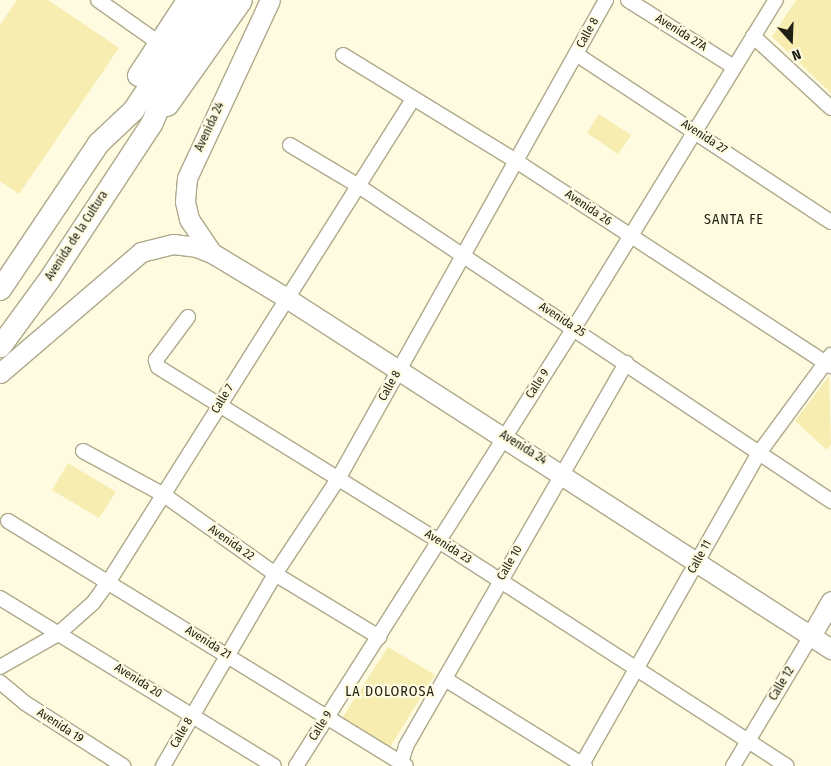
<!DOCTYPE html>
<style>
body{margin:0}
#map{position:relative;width:831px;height:766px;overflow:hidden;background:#fefbe1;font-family:"Fira Sans Condensed",sans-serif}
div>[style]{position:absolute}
.green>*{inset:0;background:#f7edb1}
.roads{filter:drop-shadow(1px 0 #aea98b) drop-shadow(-1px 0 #aea98b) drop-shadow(0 1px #aea98b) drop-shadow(0 -1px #aea98b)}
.street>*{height:14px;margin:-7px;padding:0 7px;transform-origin:7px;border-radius:7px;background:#fff}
.secondary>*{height:19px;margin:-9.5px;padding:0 9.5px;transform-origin:9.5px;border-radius:9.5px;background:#fff}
.primary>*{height:21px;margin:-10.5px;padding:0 10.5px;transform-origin:10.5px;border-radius:10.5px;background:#fff}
span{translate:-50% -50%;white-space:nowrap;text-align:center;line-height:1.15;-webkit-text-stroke:4.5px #fefbe1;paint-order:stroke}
.street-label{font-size:12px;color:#212014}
.neighbourhood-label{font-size:14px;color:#212014;letter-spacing:1px}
.north{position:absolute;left:766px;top:15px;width:50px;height:50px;-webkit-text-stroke:4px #fefbe1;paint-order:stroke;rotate:160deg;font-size:14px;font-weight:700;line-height:20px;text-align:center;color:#212014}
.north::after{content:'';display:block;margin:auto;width:18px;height:22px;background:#212014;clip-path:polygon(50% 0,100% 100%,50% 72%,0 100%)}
</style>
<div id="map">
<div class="green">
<i style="clip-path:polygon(17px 0,48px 0,119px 48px,19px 194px,0 181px,0 25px)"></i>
<i style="clip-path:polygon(796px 0,831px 0,831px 93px,772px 37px)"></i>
<i style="clip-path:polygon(599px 114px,631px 135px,618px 154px,587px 133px)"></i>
<i style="clip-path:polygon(829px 376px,831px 444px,827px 450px,795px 421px)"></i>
<i style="clip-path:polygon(68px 463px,116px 492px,99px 518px,52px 490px)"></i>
<i style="clip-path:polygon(388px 647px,435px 675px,390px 747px,342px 718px)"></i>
</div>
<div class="roads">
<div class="street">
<i style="left:98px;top:0;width:75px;rotate:35.2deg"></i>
<i style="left:628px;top:0;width:125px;rotate:32.3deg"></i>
<i style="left:753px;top:36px;width:106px;rotate:42.7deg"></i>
<i style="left:576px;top:54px;width:305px;rotate:33.4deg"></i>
<i style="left:343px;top:55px;width:203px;rotate:31.5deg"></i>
<i style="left:516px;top:161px;width:376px;rotate:33.1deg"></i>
<i style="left:290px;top:145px;width:78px;rotate:30.8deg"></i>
<i style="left:357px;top:185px;width:570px;rotate:33.69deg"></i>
<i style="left:188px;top:317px;width:54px;rotate:126.7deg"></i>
<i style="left:156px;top:360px;width:7px;rotate:74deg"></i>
<i style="left:158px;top:367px;width:331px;rotate:31.8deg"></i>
<i style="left:439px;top:541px;width:414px;rotate:32.9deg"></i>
<i style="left:83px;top:451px;width:92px;rotate:28.5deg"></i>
<i style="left:164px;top:495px;width:136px;rotate:35.4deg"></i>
<i style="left:275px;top:574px;width:122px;rotate:31.2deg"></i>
<i style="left:8px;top:521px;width:467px;rotate:31.6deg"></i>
<i style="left:0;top:598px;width:321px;rotate:31.5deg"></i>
<i style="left:0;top:667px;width:67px;rotate:-29.6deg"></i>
<i style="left:58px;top:634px;width:47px;rotate:-41.5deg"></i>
<i style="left:93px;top:603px;width:27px;rotate:-54deg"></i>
<i style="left:109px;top:581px;width:570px;rotate:-57.76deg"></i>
<i style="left:445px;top:679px;width:165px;rotate:31.9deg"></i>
<i style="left:0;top:682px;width:33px;rotate:40deg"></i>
<i style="left:25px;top:703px;width:117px;rotate:32.7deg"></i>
<i style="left:163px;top:766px;width:222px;rotate:-59.7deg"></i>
<i style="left:275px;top:574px;width:114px;rotate:-56.4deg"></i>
<i style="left:338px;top:479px;width:549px;rotate:-60.77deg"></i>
<i style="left:296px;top:766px;width:519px;rotate:-57.6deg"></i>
<i style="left:574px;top:328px;width:385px;rotate:-58.4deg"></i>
<i style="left:400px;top:766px;width:21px;rotate:-73deg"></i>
<i style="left:406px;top:746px;width:442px;rotate:-60.1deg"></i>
<i style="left:581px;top:766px;width:360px;rotate:-60.4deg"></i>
<i style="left:759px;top:453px;width:122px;rotate:-53.7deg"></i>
<i style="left:733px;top:766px;width:152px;rotate:-59deg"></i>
</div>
<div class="secondary">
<i style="left:212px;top:253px;width:41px;rotate:-124.1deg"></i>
<i style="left:189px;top:219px;width:18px;rotate:-103deg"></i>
<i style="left:185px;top:201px;width:23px;rotate:-85deg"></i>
<i style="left:187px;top:178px;width:196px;rotate:-65deg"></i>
<i style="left:0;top:373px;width:186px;rotate:-40.6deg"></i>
<i style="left:141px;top:252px;width:33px;rotate:-14deg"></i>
<i style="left:173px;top:244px;width:23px;rotate:7deg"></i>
<i style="left:196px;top:247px;width:17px;rotate:21deg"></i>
<i style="left:212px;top:253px;width:85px;rotate:31.1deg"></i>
<i style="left:285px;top:297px;width:650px;rotate:32.81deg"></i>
<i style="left:811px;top:636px;width:40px;rotate:-60.3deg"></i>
</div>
<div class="primary">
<i style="left:138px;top:75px;width:87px;rotate:-56.7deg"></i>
<i style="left:167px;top:105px;width:128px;rotate:-54.8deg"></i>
<i style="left:0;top:289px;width:176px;rotate:-56.1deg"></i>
<i style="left:98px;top:143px;width:48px;rotate:-43.3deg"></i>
<i style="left:133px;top:110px;width:132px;rotate:-56.4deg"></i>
<i style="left:0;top:346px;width:83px;rotate:-53.8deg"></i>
<i style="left:49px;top:279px;width:186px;rotate:-56.7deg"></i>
<i style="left:151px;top:124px;width:55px;rotate:-66.3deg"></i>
<i style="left:173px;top:74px;width:90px;rotate:-55.4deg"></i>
</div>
</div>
<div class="street-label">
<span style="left:588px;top:33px;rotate:-61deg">Calle 8</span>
<span style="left:681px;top:33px;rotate:32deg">Avenida 27A</span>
<span style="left:210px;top:127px;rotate:-65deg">Avenida 24</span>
<span style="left:704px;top:137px;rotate:33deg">Avenida 27</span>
<span style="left:588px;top:208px;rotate:34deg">Avenida 26</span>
<span style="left:77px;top:236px;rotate:-57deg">Avenida de la Cultura</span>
<span style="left:562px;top:320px;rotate:33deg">Avenida 25</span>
<span style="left:538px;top:384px;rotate:-57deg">Calle 9</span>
<span style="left:390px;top:386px;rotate:-61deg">Calle 8</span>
<span style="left:223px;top:399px;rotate:-59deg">Calle 7</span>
<span style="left:523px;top:448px;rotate:32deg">Avenida 24</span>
<span style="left:231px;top:543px;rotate:35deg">Avenida 22</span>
<span style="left:448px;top:547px;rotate:32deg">Avenida 23</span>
<span style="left:700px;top:557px;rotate:-61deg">Calle 11</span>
<span style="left:510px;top:563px;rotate:-60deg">Calle 10</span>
<span style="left:208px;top:643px;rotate:32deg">Avenida 21</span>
<span style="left:138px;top:681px;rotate:32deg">Avenida 20</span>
<span style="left:782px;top:684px;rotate:-59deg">Calle 12</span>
<span style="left:60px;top:726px;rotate:33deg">Avenida 19</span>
<span style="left:321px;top:726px;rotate:-58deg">Calle 9</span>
<span style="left:182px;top:733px;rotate:-60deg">Calle 8</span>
</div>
<div class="neighbourhood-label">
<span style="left:734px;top:220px">SANTA FE</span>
<span style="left:390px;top:692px">LA DOLOROSA</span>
</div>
<div class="north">N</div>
</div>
